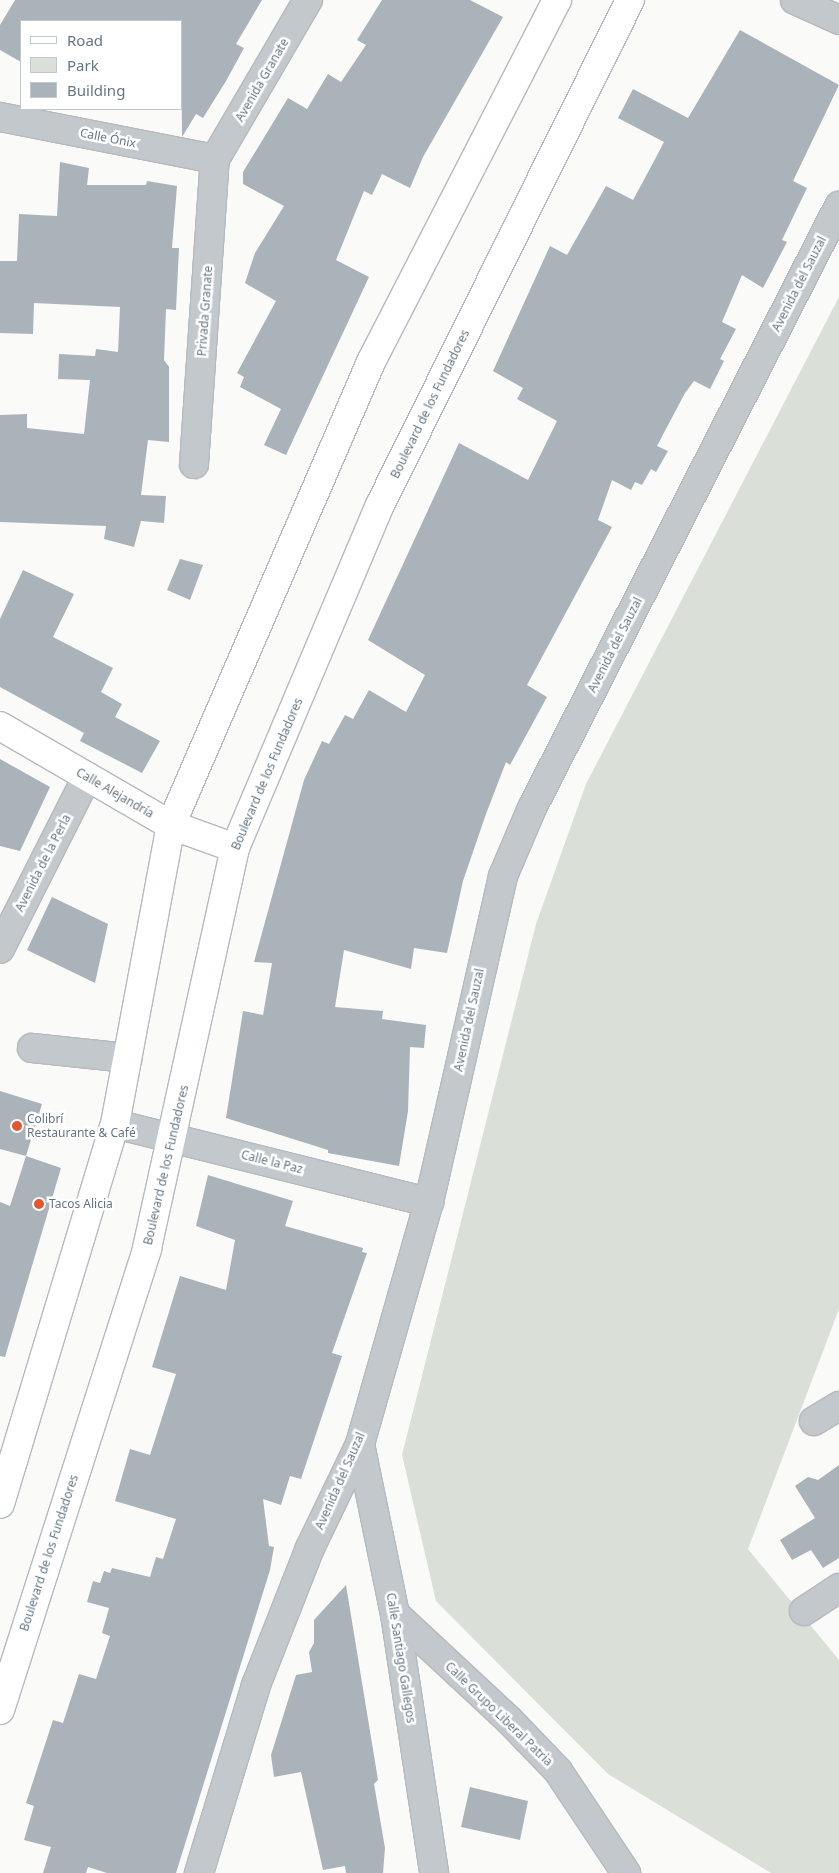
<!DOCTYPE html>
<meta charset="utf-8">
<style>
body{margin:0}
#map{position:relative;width:839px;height:1873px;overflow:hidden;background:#fafaf8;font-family:"Noto Sans",sans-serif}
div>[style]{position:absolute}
.green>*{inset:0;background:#dadfd7}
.building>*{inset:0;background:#aab3b9}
.roads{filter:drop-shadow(1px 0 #b5babe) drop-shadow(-1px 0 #b5babe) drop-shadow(0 1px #b5babe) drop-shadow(0 -1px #b5babe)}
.minor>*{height:28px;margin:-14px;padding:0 14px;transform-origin:14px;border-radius:14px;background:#c3c8cc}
.major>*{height:28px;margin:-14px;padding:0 14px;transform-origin:14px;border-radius:14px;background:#fff}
.dots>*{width:14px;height:14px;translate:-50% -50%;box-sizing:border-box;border:2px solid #fff;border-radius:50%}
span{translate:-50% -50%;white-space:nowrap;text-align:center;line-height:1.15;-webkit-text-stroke:5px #fff;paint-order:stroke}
.street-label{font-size:12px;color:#657683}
.poi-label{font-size:12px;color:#657683}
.left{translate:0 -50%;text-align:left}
.legend{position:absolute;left:20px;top:20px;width:162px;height:90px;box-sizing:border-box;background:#fff;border:1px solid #c1c8cd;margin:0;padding:6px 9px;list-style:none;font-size:15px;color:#657683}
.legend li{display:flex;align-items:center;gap:10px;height:25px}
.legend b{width:25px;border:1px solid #c1c8cd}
</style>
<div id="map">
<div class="green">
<i style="clip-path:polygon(839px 297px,839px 1309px,748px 1549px,839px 1660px,839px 1873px,771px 1873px,608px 1774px,436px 1601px,402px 1455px,536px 924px,586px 784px)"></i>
</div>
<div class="building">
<i style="clip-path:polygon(15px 0,262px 0,236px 44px,244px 48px,226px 81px,203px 118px,196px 114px,182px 137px,181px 21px,21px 21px,21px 62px,0 50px,0 25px)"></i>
<i style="clip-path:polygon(382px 0,470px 0,503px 17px,423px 157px,410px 188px,382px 174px,372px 195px,364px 191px,336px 260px,369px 277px,286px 455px,264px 445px,281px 409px,240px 387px,244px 377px,237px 373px,276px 301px,245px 283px,255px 253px,284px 206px,243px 184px,243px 172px,288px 98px,307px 109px,328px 74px,341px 82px,366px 45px,357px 40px)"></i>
<i style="clip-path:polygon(740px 30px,839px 85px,793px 181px,807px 188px,782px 240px,787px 242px,763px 288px,742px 275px,722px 322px,736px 329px,720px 359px,724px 361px,710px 389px,694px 381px,685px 393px,657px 446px,668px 451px,656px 472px,651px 469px,642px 485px,635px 482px,631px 490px,612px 480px,598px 520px,612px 527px,527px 685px,547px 697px,510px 765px,506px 762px,486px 814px,463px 881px,447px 953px,414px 948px,411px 969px,344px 950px,335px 1007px,383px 1011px,382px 1019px,426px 1025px,424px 1048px,410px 1047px,408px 1111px,399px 1166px,328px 1153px,328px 1150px,226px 1118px,243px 1011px,263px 1015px,272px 963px,254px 962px,304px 780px,322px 741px,329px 744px,345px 715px,353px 719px,369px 690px,406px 712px,425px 675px,368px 640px,459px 443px,528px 480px,557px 421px,517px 399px,523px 388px,493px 371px,550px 246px,567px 255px,606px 186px,633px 200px,653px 163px,664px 142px,618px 118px,633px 89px,688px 118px)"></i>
<i style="clip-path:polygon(60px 162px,89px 168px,87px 185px,146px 185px,147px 181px,177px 186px,172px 248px,179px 248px,176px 310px,166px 309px,164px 360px,169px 367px,169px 442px,148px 440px,141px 495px,166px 496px,164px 523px,141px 521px,134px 547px,104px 539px,106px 526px,0 522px,0 415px,27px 414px,27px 428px,84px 434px,90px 380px,58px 379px,59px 354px,95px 356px,96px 349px,118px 352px,120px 307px,34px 303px,33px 334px,0 333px,0 261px,17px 261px,19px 214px,57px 216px)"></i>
<i style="clip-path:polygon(180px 559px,203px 565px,190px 600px,167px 590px)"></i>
<i style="clip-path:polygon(23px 570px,74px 594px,53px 637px,113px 668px,101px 692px,122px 704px,115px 717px,160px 741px,142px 773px,80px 741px,84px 733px,0 687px,0 619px)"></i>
<i style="clip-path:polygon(0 759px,50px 787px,20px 851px,0 846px)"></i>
<i style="clip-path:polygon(52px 897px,108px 924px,95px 983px,27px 950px)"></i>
<i style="clip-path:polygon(0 1091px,42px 1104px,26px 1156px,0 1149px)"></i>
<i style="clip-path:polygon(26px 1156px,61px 1168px,5px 1357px,0 1356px,0 1202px,10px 1206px)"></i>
<i style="clip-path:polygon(208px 1175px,293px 1201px,285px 1226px,363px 1248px,362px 1252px,367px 1253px,332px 1353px,342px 1356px,301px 1479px,290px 1476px,281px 1505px,263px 1499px,269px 1546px,274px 1547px,270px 1570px,176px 1873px,107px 1873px,88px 1867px,86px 1873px,43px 1873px,51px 1847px,24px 1840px,34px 1806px,26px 1803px,53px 1720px,63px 1723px,79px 1674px,96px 1679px,110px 1636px,102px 1633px,109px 1608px,87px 1602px,93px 1581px,100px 1583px,104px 1571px,110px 1573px,112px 1568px,150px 1577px,156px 1557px,163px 1559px,176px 1519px,115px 1501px,130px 1449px,150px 1455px,176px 1374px,152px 1367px,180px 1276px,226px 1290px,235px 1240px,196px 1226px)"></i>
<i style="clip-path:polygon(839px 1465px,839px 1558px,823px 1568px,811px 1550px,792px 1560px,780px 1540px,815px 1518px,795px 1486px,808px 1477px,818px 1480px)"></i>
<i style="clip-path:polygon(346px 1585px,378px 1780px,374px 1784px,385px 1848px,383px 1873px,346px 1873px,345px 1866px,323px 1870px,301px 1772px,274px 1777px,271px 1755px,296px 1675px,312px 1672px,309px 1652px,314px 1643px,314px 1620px)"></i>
<i style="clip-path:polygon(470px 1787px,528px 1801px,520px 1840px,461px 1827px)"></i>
</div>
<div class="roads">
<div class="minor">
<i style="left:795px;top:0;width:48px;rotate:24.4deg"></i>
<i style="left:0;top:117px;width:219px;rotate:11.1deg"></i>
<i style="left:194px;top:464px;width:306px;rotate:-86.1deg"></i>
<i style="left:215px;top:159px;width:184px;rotate:-59.7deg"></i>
<i style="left:0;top:949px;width:193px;rotate:-63.2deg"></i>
<i style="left:32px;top:1048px;width:96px;rotate:6deg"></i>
<i style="left:115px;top:1124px;width:324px;rotate:14deg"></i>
<i style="left:814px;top:1421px;width:29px;rotate:-31deg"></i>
<i style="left:360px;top:1444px;width:174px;rotate:78.4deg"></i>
<i style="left:395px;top:1614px;width:262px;rotate:81.4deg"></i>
<i style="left:804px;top:1611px;width:42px;rotate:-33.3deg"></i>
<i style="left:395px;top:1614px;width:156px;rotate:42.9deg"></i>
<i style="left:509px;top:1720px;width:71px;rotate:46.1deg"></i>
<i style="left:558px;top:1771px;width:123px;rotate:56.3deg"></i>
<i style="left:199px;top:1873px;width:196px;rotate:-73.1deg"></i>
<i style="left:256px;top:1685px;width:147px;rotate:-68.5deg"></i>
<i style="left:310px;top:1548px;width:115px;rotate:-64.3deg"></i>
<i style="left:360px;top:1444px;width:252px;rotate:-74.1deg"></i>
<i style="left:429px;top:1202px;width:334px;rotate:-77.2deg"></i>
<i style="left:503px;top:876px;width:74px;rotate:-66.9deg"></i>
<i style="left:532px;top:808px;width:676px;rotate:-62.98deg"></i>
</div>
<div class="major">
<i style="left:0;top:726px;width:198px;rotate:30.1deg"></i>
<i style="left:171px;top:825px;width:68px;rotate:19.8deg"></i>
<i style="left:0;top:1504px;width:397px;rotate:-73.2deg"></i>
<i style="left:115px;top:1124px;width:304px;rotate:-79.4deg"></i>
<i style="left:171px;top:825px;width:504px;rotate:-66.64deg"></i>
<i style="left:371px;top:362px;width:407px;rotate:-62.8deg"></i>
<i style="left:0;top:1710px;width:485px;rotate:-72.3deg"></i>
<i style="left:147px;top:1248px;width:410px;rotate:-77.6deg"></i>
<i style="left:235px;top:848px;width:372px;rotate:-67.1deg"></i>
<i style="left:380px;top:505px;width:563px;rotate:-63.66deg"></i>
</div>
</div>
<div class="dots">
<i style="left:17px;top:1126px;background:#e4572e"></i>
<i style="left:39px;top:1204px;background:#e4572e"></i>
</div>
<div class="street-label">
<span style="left:262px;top:80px;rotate:-60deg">Avenida Granate</span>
<span style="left:108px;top:138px;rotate:11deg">Calle Ónix</span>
<span style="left:799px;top:284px;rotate:-63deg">Avenida del Sauzal</span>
<span style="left:205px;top:311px;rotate:-86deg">Privada Granate</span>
<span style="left:430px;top:404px;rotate:-64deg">Boulevard de los Fundadores</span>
<span style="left:615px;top:645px;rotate:-63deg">Avenida del Sauzal</span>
<span style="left:267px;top:774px;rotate:-67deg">Boulevard de los Fundadores</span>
<span style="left:115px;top:793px;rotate:30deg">Calle Alejandría</span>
<span style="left:43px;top:863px;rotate:-63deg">Avenida de la Perla</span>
<span style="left:469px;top:1020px;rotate:-78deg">Avenida del Sauzal</span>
<span style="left:272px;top:1162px;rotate:14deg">Calle la Paz</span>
<span style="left:166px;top:1165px;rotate:-77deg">Boulevard de los Fundadores</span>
<span style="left:340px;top:1481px;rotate:-66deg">Avenida del Sauzal</span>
<span style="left:49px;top:1553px;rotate:-72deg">Boulevard de los Fundadores</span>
<span style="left:401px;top:1658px;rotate:81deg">Calle Santiago Gallegos</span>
<span style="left:499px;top:1714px;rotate:44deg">Calle Grupo Liberal Patria</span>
</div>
<div class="poi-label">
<span class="left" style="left:27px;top:1126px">Colibrí<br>Restaurante &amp; Café</span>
<span class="left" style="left:49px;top:1204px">Tacos Alicia</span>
</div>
<ul class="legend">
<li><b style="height:6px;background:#fff"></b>Road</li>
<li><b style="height:14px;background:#dadfd7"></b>Park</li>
<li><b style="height:14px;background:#aab3b9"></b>Building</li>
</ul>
</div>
